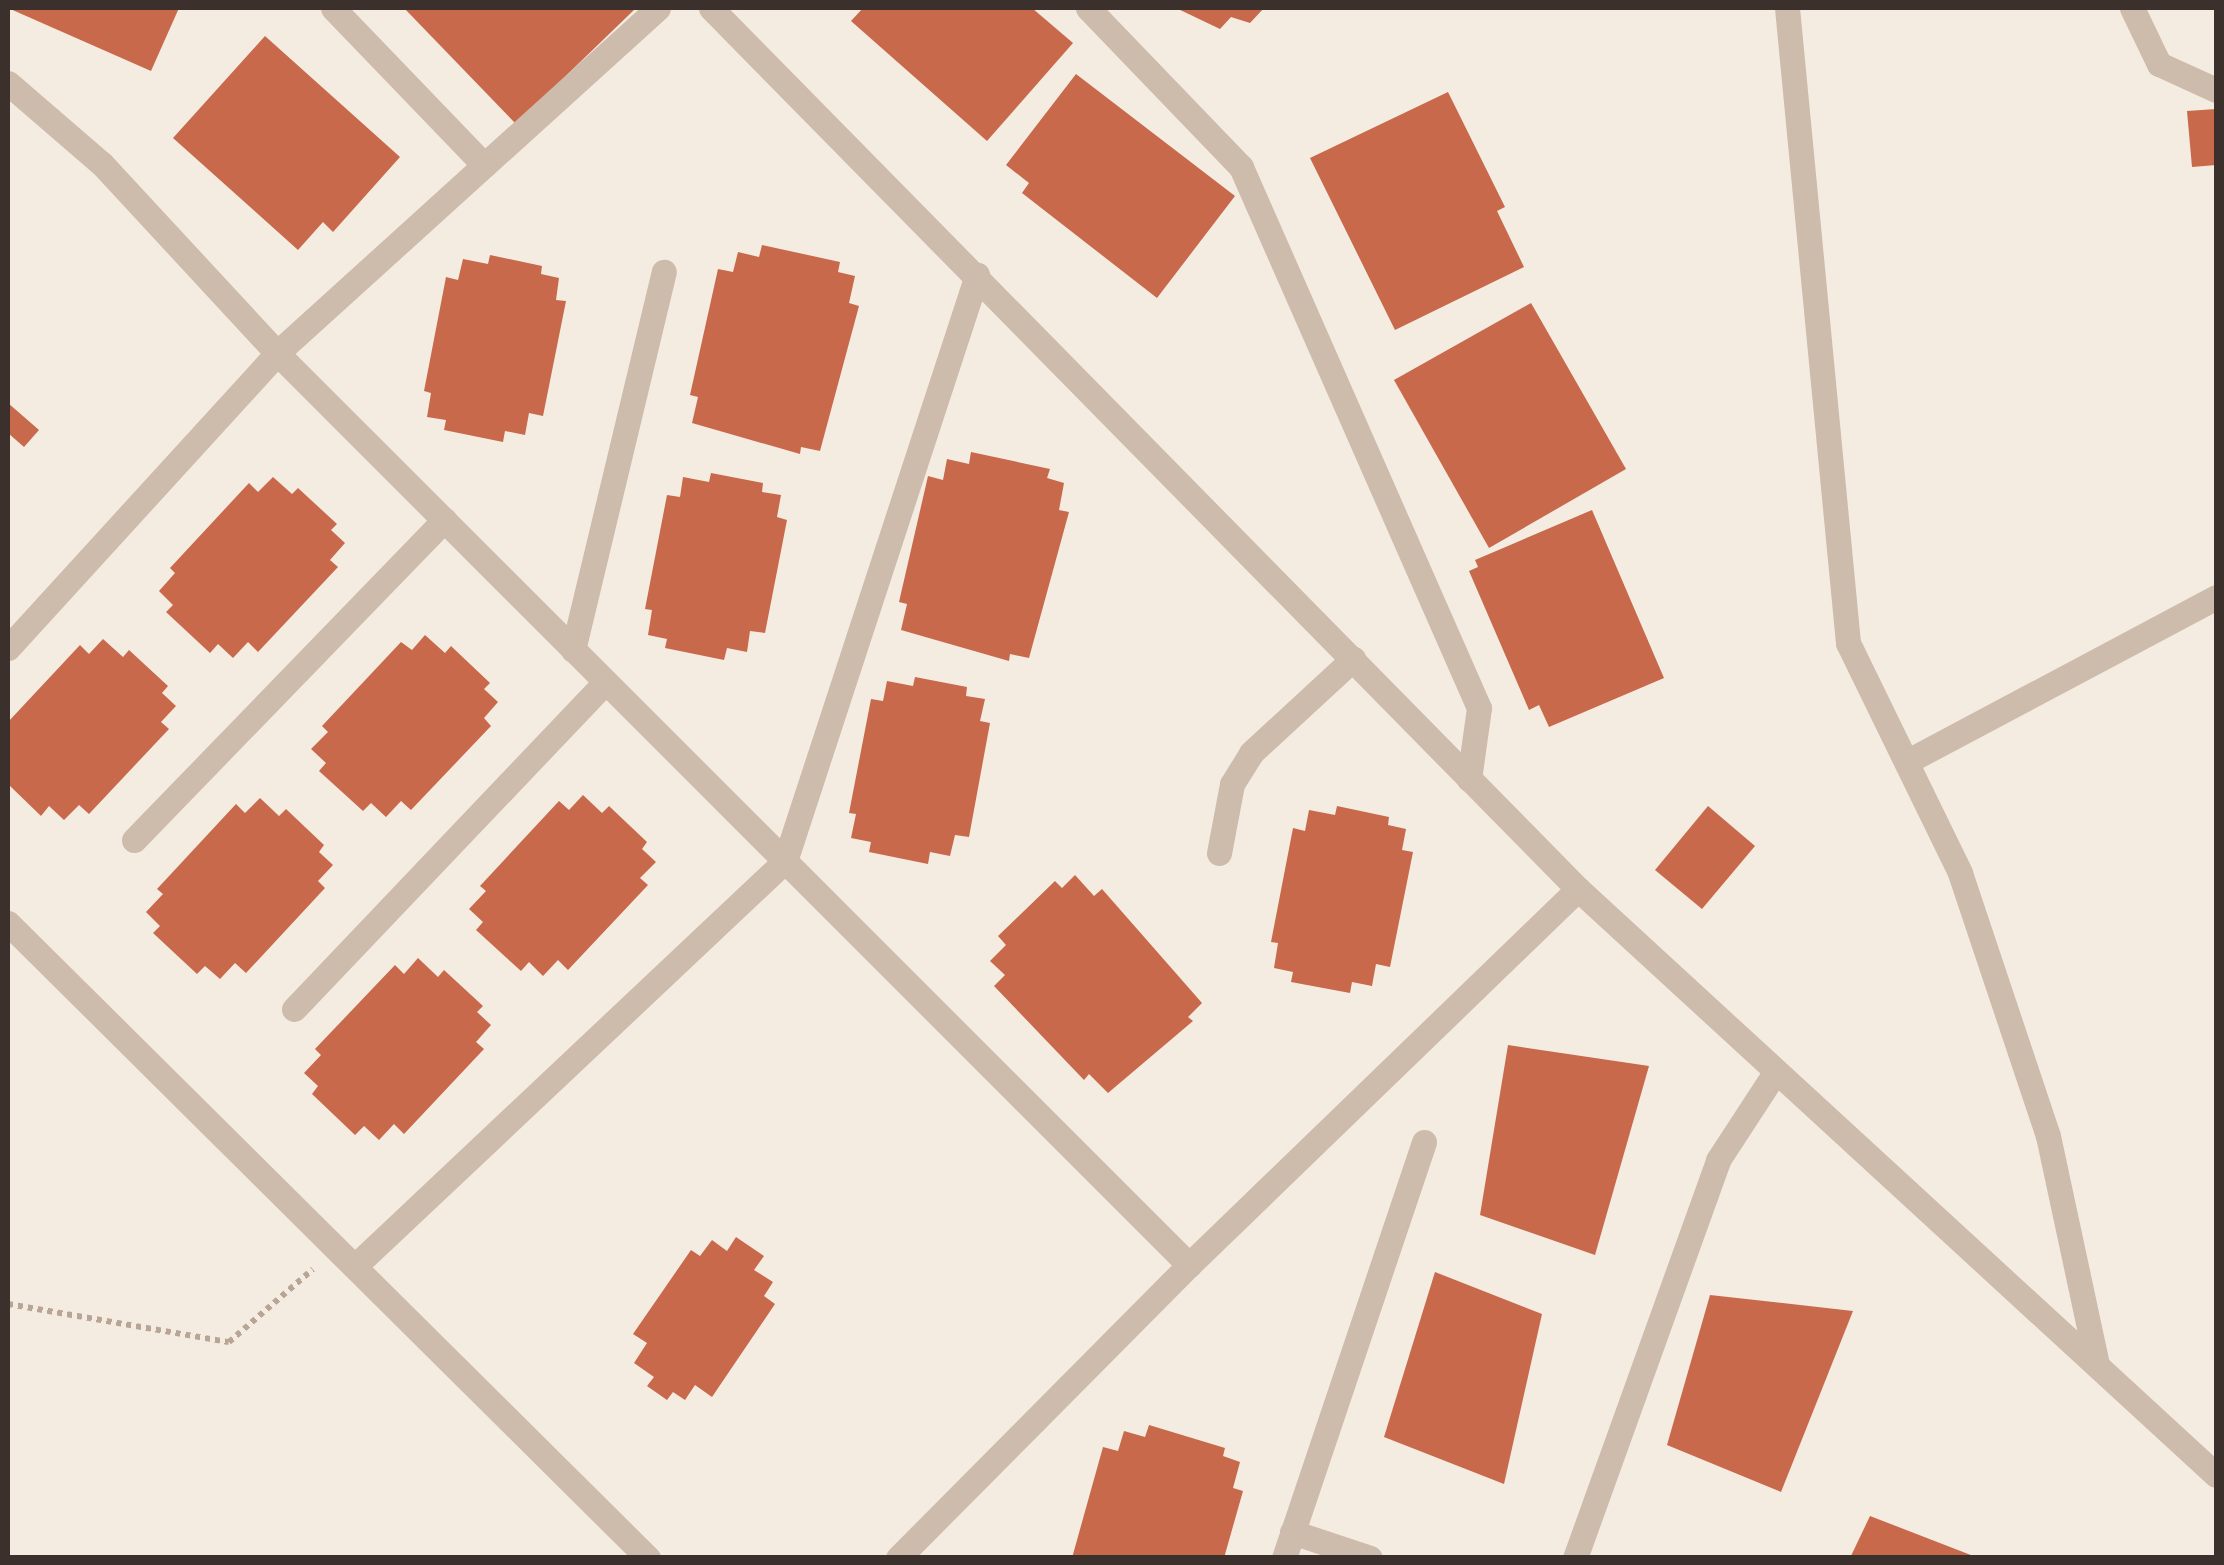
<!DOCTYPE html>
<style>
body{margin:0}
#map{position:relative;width:2224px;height:1565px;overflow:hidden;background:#f4ebe1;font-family:"Varela Round",sans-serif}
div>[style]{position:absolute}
.building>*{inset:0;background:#c8694b}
.path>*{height:6px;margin-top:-3px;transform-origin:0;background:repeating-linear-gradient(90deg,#b9a596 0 5px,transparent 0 10px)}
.minor>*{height:25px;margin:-12.5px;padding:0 12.5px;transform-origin:12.5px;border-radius:12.5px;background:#cdbbac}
.tertiary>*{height:25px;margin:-12.5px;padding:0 12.5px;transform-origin:12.5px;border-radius:12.5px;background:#cdbbac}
span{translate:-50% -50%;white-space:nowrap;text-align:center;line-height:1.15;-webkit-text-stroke:8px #fbf5ee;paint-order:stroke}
.frame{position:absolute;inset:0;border:10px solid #3b302b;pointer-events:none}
</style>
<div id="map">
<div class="building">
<i style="clip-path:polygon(8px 8px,179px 8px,151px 71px)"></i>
<i style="clip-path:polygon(404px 8px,634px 8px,635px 9px,516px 124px)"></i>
<i style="clip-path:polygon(863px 8px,1032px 8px,1073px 43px,987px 141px,851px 21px)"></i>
<i style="clip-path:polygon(1176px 8px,1264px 8px,1250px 23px,1231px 17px,1220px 29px)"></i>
<i style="clip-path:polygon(265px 36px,400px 157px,333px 232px,323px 222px,298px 250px,173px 138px)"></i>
<i style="clip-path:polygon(1076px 74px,1235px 196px,1157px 298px,1022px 193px,1029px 183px,1006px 165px)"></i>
<i style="clip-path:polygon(1448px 92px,1505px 207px,1497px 211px,1524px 267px,1395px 330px,1310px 158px)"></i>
<i style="clip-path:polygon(2216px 109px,2216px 165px,2192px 167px,2187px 111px)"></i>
<i style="clip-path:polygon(762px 245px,840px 262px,838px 272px,855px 276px,849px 303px,859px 306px,820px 451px,801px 447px,800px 454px,692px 423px,698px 397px,690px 395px,718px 269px,733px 272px,738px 252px,759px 257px)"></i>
<i style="clip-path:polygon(490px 255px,542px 266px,541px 274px,559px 278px,556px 300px,566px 301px,543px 416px,529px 413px,525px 435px,505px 431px,503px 442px,444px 430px,446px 420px,427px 417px,431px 393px,424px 391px,446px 277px,458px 280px,463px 259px,488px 264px)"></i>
<i style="clip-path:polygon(1531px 303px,1626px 469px,1489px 548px,1394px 380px)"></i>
<i style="clip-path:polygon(8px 403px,39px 430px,24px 447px,8px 433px)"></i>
<i style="clip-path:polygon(971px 452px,1050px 469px,1047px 478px,1064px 483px,1059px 510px,1069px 512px,1029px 658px,1010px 654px,1009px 661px,901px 630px,907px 604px,899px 602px,928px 476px,943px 480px,947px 459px,969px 464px)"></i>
<i style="clip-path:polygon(711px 473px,763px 483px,762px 492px,781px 495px,777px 517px,787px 520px,765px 633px,750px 631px,747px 652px,727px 648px,724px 660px,665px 648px,667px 639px,648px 635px,652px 610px,645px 609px,667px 495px,680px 497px,683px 477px,709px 482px)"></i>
<i style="clip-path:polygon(273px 477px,292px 494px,298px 488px,337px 524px,331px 530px,345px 543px,330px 560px,338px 567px,258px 652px,248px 642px,233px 658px,218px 644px,210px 653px,166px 612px,173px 605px,159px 591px,175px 573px,170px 568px,249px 483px,258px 492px)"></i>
<i style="clip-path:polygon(1592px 510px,1664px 678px,1549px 727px,1539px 705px,1529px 710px,1469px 571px,1478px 567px,1475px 560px)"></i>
<i style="clip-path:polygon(425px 635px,445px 653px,451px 646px,490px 683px,484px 689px,498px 702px,484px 718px,491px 726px,411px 810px,401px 801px,386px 817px,371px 803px,363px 811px,319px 771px,326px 763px,311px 749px,328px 732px,322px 726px,401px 642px,412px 650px)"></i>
<i style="clip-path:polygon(103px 639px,123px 657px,129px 650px,168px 686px,162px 693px,176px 706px,161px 722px,169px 729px,89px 814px,79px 805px,64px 820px,49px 806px,41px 816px,8px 784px,8px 722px,80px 645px,89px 654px)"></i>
<i style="clip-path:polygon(915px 677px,967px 687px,966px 696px,985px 699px,980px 721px,990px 723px,969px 837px,955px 835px,950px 856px,930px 852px,928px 864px,869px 852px,871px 842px,851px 838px,856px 814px,849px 813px,871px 699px,883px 701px,887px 681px,913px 686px)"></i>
<i style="clip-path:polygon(583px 795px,602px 813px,609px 806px,647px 842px,642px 849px,656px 862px,640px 878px,648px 885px,568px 970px,558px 960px,543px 976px,529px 962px,521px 971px,476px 930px,483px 922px,469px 909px,486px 891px,480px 886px,559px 801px,569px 810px)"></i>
<i style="clip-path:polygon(260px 798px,279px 816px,286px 809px,324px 845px,319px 852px,333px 865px,318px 881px,325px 888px,246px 973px,235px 963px,220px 979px,205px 966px,197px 974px,153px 933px,160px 926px,146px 912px,163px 894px,157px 889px,236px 804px,245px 813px)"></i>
<i style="clip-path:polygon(1337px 806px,1389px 817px,1388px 825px,1406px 829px,1402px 850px,1413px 852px,1390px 967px,1376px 964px,1372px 986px,1352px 982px,1350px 993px,1291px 982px,1293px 972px,1274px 968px,1278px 943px,1271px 942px,1293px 828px,1305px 831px,1309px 810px,1335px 815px)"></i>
<i style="clip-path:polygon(1708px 806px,1755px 846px,1702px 909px,1655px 870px)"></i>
<i style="clip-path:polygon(1075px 875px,1094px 896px,1102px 889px,1202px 1003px,1188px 1017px,1193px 1021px,1108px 1093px,1089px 1074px,1084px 1080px,994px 986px,1005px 975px,990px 961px,1006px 945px,998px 936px,1055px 881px,1062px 888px)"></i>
<i style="clip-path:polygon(418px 958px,438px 977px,444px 970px,483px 1006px,477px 1012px,491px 1025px,476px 1042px,484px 1049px,404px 1134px,394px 1124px,379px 1140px,364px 1126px,355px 1135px,312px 1094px,318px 1086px,304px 1073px,321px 1055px,315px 1049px,395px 965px,404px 974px)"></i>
<i style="clip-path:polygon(1508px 1045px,1649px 1066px,1595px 1255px,1480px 1215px)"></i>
<i style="clip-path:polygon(736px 1237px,764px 1256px,754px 1270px,773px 1282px,764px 1296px,775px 1304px,712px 1397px,695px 1385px,685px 1400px,673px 1392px,667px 1400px,647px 1386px,654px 1377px,634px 1363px,647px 1343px,633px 1334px,691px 1250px,700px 1256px,712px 1240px,727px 1251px)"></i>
<i style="clip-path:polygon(1435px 1272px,1542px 1314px,1504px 1484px,1384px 1437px)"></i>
<i style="clip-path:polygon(1710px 1295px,1853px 1311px,1781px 1492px,1667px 1445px)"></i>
<i style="clip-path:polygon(1149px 1425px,1225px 1448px,1223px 1456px,1240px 1462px,1233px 1488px,1243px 1491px,1224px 1558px,1072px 1558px,1103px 1447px,1118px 1451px,1124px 1431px,1145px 1437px)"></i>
<i style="clip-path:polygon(1870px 1516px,1976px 1557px,1976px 1558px,1850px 1558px)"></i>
</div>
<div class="path">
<i style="left:8px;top:1304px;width:224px;rotate:9.8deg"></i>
<i style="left:229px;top:1342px;width:111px;rotate:-41deg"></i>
</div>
<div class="minor">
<i style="left:333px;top:8px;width:218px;rotate:46.1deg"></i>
<i style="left:1088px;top:8px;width:221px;rotate:46.1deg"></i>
<i style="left:1241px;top:167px;width:591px;rotate:66.25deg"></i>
<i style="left:1479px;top:708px;width:72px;rotate:98deg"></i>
<i style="left:1787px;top:8px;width:638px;rotate:84.51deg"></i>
<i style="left:1848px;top:643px;width:256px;rotate:64deg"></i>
<i style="left:1960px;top:873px;width:277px;rotate:71.5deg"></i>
<i style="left:2048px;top:1136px;width:234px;rotate:77.9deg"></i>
<i style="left:2132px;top:8px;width:62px;rotate:64.3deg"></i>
<i style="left:2159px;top:64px;width:63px;rotate:24.5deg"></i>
<i style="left:8px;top:83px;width:124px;rotate:40.8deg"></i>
<i style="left:102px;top:164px;width:258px;rotate:47.2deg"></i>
<i style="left:277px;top:353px;width:1290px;rotate:45deg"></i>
<i style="left:1189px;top:1265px;width:413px;rotate:134.8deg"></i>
<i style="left:8px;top:648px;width:399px;rotate:-47.6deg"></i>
<i style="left:277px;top:353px;width:514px;rotate:-42.16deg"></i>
<i style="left:573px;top:650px;width:389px;rotate:-76.5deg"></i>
<i style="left:1908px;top:761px;width:349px;rotate:-28deg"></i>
<i style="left:134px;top:840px;width:446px;rotate:-45.9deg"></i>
<i style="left:1219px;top:853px;width:70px;rotate:-79.3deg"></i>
<i style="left:1232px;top:784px;width:36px;rotate:-58deg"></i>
<i style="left:1251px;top:753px;width:139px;rotate:-42.7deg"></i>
<i style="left:8px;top:923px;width:902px;rotate:44.78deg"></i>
<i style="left:294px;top:1009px;width:451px;rotate:-46.4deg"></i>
<i style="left:1189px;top:1265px;width:541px;rotate:-44.03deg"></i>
<i style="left:355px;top:1266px;width:591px;rotate:-43.29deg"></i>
<i style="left:785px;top:861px;width:617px;rotate:-71.86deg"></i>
<i style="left:1292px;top:1532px;width:82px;rotate:18.4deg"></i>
<i style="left:1284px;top:1558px;width:439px;rotate:-71.4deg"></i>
<i style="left:1575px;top:1558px;width:423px;rotate:-70.2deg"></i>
<i style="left:1718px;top:1160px;width:106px;rotate:-56.9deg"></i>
</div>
<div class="tertiary">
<i style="left:711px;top:8px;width:1236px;rotate:45.46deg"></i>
<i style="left:1578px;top:889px;width:866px;rotate:42.57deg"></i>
</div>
<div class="frame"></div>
</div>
